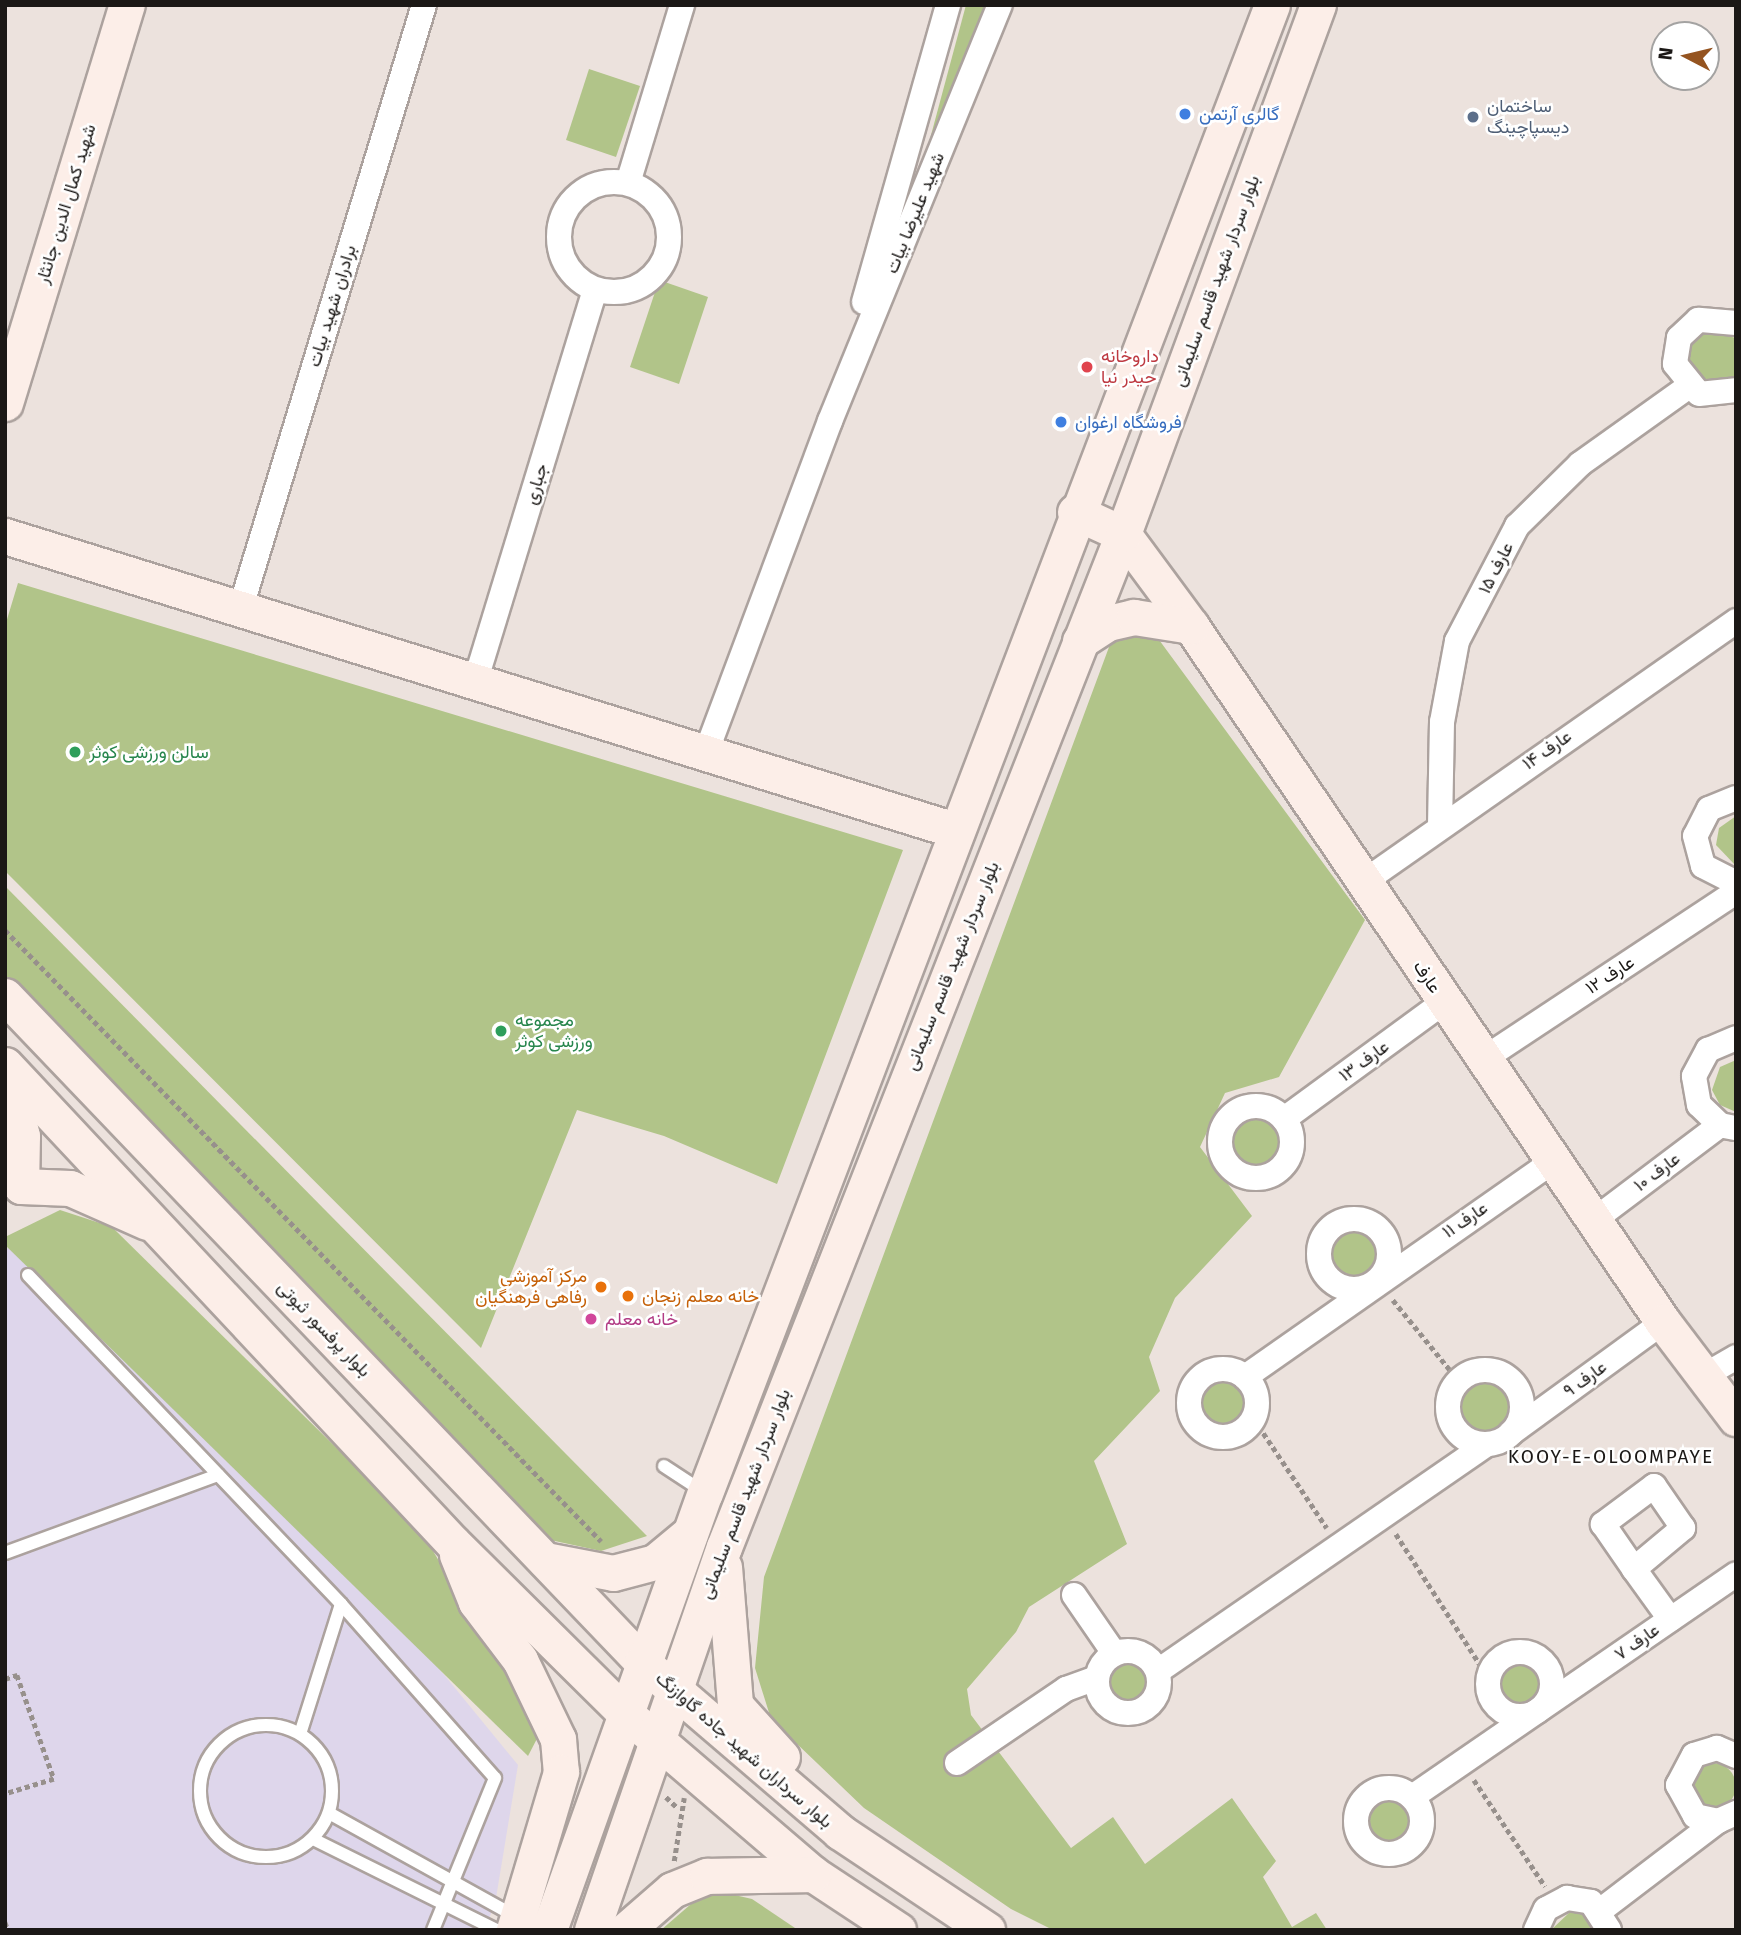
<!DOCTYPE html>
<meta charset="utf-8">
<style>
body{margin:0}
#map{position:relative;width:1741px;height:1935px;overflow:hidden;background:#ece2dd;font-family:"Fira Sans",Vazirmatn,sans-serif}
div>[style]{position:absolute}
.commercial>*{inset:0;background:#ded6eb}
.green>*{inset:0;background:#b1c489}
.round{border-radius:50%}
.path>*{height:4.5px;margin-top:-2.25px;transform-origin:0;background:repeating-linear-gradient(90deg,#97908c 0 5px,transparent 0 8.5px)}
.roads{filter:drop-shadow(2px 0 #aca29e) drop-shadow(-2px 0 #aca29e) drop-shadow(0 2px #aca29e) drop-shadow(0 -2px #aca29e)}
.lane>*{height:12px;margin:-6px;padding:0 6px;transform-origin:6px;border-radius:6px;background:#fff}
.lane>.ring{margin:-6px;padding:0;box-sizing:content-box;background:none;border:12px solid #fff;border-radius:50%}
.street>*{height:24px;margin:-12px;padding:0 12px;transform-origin:12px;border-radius:12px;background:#fff}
.street>.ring{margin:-12px;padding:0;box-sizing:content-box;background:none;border:24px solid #fff;border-radius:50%}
.secondary>*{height:35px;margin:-17.5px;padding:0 17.5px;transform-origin:17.5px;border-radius:17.5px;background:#fceee8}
.dots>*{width:19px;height:19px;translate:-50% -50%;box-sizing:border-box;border:4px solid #fff;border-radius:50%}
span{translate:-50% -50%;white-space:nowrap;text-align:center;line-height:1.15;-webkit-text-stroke:5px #fff;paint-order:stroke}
.service-label{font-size:18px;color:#4e5e75}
.left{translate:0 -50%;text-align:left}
.shop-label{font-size:18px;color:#366cbe}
.street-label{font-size:18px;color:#1b1816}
.health-label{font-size:18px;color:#be3a42}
.leisure-label{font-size:18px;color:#27864d}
.food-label{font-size:18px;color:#c56008}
.right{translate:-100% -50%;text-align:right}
.hotel-label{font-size:18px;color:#b23c85}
.neighbourhood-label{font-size:19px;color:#1b1816;letter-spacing:2px}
.frame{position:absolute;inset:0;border:7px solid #1b1816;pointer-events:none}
.north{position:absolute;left:1650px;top:21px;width:70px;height:70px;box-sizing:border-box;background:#fff;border:2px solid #a4a3a2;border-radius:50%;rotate:277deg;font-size:19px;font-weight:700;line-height:28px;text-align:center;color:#1b1816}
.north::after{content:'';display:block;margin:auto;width:24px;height:32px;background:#955420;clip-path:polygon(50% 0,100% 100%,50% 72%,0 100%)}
</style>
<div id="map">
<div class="commercial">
<i style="clip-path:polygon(11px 1246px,387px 1605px,518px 1765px,495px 1904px,484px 1930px,5px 1930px,5px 1250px)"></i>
</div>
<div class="green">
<i style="clip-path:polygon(966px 5px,988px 5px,920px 176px)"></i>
<i style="clip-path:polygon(589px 69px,640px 86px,616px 157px,566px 140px)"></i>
<i style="clip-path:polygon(659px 280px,708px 297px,679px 384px,630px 367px)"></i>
<i style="clip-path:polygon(1708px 331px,1736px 338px,1736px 379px,1702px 383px,1688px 361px,1692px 343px)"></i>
<i style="clip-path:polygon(18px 583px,903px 850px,777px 1184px,664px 1136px,577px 1110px,481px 1348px,5px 871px,5px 626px)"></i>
<i style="clip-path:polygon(1154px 633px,1365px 920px,1279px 1077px,1225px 1093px,1200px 1147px,1252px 1216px,1175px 1298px,1149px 1357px,1160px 1391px,1094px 1461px,1127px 1544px,1029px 1607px,1016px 1632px,967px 1689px,971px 1715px,1071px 1848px,1113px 1817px,1145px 1864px,1232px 1798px,1276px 1861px,1263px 1877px,1292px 1927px,1316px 1913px,1327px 1930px,1053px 1930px,1011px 1909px,864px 1808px,771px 1719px,755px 1668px,764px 1577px,1112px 639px)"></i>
<i style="clip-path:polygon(1736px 816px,1736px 866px,1716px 845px,1719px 828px)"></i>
<i style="clip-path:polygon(5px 886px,647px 1536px,601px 1551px,541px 1538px,5px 980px)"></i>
<i style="clip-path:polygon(1736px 1060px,1736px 1112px,1720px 1105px,1712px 1090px,1720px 1067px)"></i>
<i class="round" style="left:1228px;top:1118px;width:52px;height:52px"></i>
<i style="clip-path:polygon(60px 1210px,112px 1227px,421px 1531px,541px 1731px,528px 1756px,5px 1245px,5px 1237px)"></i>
<i class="round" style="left:1328px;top:1228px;width:52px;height:52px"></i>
<i class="round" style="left:1197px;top:1377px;width:52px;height:52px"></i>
<i class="round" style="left:1461px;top:1381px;width:52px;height:52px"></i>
<i class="round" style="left:1496px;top:1659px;width:48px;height:48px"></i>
<i class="round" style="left:1104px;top:1660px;width:48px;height:48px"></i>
<i class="round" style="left:1690px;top:1763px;width:46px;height:46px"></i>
<i class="round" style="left:1367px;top:1798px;width:48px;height:48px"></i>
<i style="clip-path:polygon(726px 1893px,752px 1899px,798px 1930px,661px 1930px,698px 1898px)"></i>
<i style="clip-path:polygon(1571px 1911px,1587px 1914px,1598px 1930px,1551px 1930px)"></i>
</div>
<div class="path">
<i style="left:5px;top:930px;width:854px;rotate:45.71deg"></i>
<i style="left:1393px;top:1300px;width:104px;rotate:50.8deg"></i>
<i style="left:1254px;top:1419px;width:131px;rotate:56.2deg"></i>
<i style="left:1396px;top:1534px;width:170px;rotate:57.2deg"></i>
<i style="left:5px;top:1679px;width:13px;rotate:-18deg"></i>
<i style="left:17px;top:1675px;width:110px;rotate:70.4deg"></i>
<i style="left:54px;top:1779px;width:51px;rotate:163deg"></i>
<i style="left:1474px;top:1780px;width:128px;rotate:56.2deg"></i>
<i style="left:666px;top:1797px;width:16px;rotate:43deg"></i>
<i style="left:674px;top:1861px;width:64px;rotate:-81deg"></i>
<i style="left:5px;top:1922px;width:9px;rotate:69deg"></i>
</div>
<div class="roads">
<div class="lane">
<i style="left:28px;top:1275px;width:454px;rotate:46.4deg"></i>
<i style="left:341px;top:1604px;width:136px;rotate:107.5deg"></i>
<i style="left:664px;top:1466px;width:45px;rotate:33.3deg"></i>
<i style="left:5px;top:1553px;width:227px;rotate:-20.1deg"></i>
<i style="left:341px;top:1604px;width:232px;rotate:48.5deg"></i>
<i style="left:495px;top:1778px;width:164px;rotate:112.2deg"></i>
<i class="ring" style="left:200px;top:1725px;width:120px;height:120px"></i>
<i style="left:329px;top:1813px;width:213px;rotate:29deg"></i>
<i style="left:313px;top:1839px;width:204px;rotate:26.4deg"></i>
</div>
<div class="street">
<i class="ring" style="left:559px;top:182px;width:86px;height:86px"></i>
<i style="left:628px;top:183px;width:186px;rotate:-73.1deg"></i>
<i style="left:864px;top:302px;width:309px;rotate:-74.2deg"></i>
<i style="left:1736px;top:323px;width:38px;rotate:-175deg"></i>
<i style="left:1698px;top:320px;width:26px;rotate:137deg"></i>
<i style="left:1679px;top:338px;width:26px;rotate:99deg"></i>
<i style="left:1675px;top:364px;width:38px;rotate:51deg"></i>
<i style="left:1699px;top:394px;width:37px;rotate:-6deg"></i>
<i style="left:241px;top:607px;width:629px;rotate:-73.09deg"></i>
<i style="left:476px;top:679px;width:407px;rotate:-73deg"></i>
<i style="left:707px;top:750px;width:351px;rotate:-69.5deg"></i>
<i style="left:830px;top:421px;width:449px;rotate:-67.8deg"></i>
<i style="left:1736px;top:798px;width:29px;rotate:158deg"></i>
<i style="left:1709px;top:809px;width:30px;rotate:117deg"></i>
<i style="left:1695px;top:836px;width:31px;rotate:75deg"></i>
<i style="left:1703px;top:866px;width:37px;rotate:27deg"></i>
<i style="left:1440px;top:826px;width:104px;rotate:-88.9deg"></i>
<i style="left:1442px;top:722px;width:82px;rotate:-79.5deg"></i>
<i style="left:1457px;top:641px;width:130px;rotate:-62.4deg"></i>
<i style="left:1517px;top:526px;width:88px;rotate:-44.5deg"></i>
<i style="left:1580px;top:464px;width:133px;rotate:-35.5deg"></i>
<i style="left:1362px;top:883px;width:457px;rotate:-35deg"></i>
<i style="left:1485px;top:1058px;width:301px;rotate:-33.5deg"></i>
<i class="ring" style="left:1220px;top:1106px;width:48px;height:48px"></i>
<i style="left:1284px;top:1119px;width:198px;rotate:-36.2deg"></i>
<i style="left:1735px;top:1128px;width:15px;rotate:-169deg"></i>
<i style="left:1720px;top:1125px;width:29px;rotate:-136deg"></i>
<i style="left:1699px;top:1105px;width:29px;rotate:-100deg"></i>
<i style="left:1694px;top:1076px;width:30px;rotate:-62deg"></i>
<i style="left:1708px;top:1050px;width:30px;rotate:-23deg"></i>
<i class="ring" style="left:1319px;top:1219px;width:46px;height:46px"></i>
<i style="left:1594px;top:1220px;width:158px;rotate:-37deg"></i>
<i class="ring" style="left:1189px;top:1369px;width:44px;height:44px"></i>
<i class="ring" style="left:1448px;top:1370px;width:50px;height:50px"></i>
<i style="left:1707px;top:1374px;width:34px;rotate:-30deg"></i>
<i style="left:1245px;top:1377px;width:376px;rotate:-35deg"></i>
<i style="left:1511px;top:1433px;width:188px;rotate:-36.1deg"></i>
<i style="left:1634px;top:1569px;width:64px;rotate:-39.9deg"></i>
<i style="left:1683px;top:1528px;width:51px;rotate:-124.6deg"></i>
<i style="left:1654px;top:1486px;width:64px;rotate:143.3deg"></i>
<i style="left:1603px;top:1524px;width:55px;rotate:55.4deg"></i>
<i style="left:1634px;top:1569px;width:62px;rotate:54.2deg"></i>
<i style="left:1074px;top:1595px;width:70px;rotate:55.4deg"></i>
<i class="ring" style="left:1097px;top:1651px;width:38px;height:38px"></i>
<i class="ring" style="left:1488px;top:1652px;width:40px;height:40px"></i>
<i style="left:1158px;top:1671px;width:396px;rotate:-34.6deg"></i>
<i style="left:1736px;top:1756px;width:21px;rotate:-157deg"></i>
<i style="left:1717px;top:1748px;width:24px;rotate:163deg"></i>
<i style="left:1694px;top:1755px;width:34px;rotate:118deg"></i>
<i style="left:1678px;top:1785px;width:35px;rotate:61deg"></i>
<i style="left:1695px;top:1816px;width:24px;rotate:12deg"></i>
<i style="left:1718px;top:1821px;width:20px;rotate:-24deg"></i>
<i style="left:957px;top:1763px;width:132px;rotate:-34.2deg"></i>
<i style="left:1066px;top:1689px;width:33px;rotate:-20deg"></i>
<i class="ring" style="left:1356px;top:1788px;width:42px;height:42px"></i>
<i style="left:1412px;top:1797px;width:393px;rotate:-34.5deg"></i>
<i style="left:1601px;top:1910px;width:147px;rotate:-37.3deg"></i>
<i style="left:1536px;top:1930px;width:23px;rotate:-65deg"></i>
<i style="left:1546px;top:1909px;width:24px;rotate:-28deg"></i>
<i style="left:1567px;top:1898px;width:24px;rotate:9deg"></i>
<i style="left:1591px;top:1902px;width:33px;rotate:57deg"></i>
</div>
<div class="secondary">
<i style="left:5px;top:403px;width:416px;rotate:-73deg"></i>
<i style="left:1075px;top:512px;width:53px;rotate:24.6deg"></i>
<i style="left:1123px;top:534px;width:114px;rotate:53.5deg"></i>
<i style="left:1191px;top:626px;width:841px;rotate:55.86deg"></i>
<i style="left:1663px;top:1322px;width:121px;rotate:52.8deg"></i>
<i style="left:5px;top:536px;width:994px;rotate:17.2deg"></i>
<i style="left:1080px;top:641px;width:33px;rotate:-33deg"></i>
<i style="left:1108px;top:623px;width:27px;rotate:-13deg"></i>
<i style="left:1134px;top:617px;width:58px;rotate:9deg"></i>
<i style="left:5px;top:996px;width:922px;rotate:46.27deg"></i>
<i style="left:642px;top:1662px;width:261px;rotate:40.6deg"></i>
<i style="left:840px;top:1832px;width:177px;rotate:33.7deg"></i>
<i style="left:5px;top:1065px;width:655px;rotate:46.86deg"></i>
<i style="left:453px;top:1543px;width:240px;rotate:44.7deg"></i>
<i style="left:624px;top:1712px;width:249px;rotate:40.6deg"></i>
<i style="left:813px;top:1874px;width:102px;rotate:33.4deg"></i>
<i style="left:5px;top:1067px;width:71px;rotate:76.2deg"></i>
<i style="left:22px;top:1136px;width:50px;rotate:91.1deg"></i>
<i style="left:21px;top:1186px;width:49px;rotate:2.3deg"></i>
<i style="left:70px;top:1188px;width:84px;rotate:23.8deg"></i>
<i style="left:457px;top:1555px;width:51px;rotate:68deg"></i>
<i style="left:476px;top:1602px;width:73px;rotate:52.8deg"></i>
<i style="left:520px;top:1660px;width:88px;rotate:64.3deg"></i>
<i style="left:558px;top:1739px;width:33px;rotate:85deg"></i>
<i style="left:561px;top:1772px;width:165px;rotate:106.6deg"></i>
<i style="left:545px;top:1560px;width:69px;rotate:10.8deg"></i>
<i style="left:613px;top:1573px;width:43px;rotate:-14.7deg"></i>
<i style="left:655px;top:1562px;width:45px;rotate:-39.6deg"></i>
<i style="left:724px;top:1567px;width:138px;rotate:85.4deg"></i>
<i style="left:735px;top:1705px;width:70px;rotate:47.9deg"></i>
<i style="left:549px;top:1930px;width:464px;rotate:-70.4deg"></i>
<i style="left:705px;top:1493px;width:1592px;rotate:-69.14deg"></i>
<i style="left:592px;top:1930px;width:405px;rotate:-71deg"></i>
<i style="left:724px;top:1547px;width:1089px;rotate:-68.5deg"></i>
<i style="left:1123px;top:534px;width:564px;rotate:-69.77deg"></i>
<i style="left:626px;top:1930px;width:61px;rotate:-41deg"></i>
<i style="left:672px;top:1890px;width:38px;rotate:-22deg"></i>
<i style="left:707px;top:1876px;width:106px;rotate:-1.1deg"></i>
</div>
</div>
<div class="dots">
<i style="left:1185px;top:114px;background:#3f7fe0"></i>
<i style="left:1473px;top:117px;background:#5c6f8a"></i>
<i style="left:1087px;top:367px;background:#e0444e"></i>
<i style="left:1061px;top:422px;background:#3f7fe0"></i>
<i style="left:75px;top:752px;background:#2e9e5b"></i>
<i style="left:501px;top:1031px;background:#2e9e5b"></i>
<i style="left:601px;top:1287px;background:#e8710a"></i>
<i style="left:628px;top:1296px;background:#e8710a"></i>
<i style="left:591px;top:1319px;background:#d1479c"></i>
</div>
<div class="service-label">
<span class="left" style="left:1487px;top:117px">ساختمان<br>دیسپاچینگ</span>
</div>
<div class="shop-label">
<span class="left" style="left:1199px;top:114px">گالری آرتمن</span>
<span class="left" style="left:1075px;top:422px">فروشگاه ارغوان</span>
</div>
<div class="street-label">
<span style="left:66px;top:204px;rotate:-73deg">شهید کمال الدین جانثار</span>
<span style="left:915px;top:213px;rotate:-68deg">شهید علیرضا بیات</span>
<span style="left:1216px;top:281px;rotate:-70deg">بلوار سردار شهید قاسم سلیمانی</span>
<span style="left:332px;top:306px;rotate:-73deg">برادران شهید بیات</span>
<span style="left:536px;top:484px;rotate:-73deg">جباری</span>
<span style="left:1496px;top:568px;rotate:-63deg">عارف ۱۵</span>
<span style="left:1547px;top:750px;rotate:-35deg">عارف ۱۴</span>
<span style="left:952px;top:966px;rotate:-68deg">بلوار سردار شهید قاسم سلیمانی</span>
<span style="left:1610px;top:975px;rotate:-33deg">عارف ۱۲</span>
<span style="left:1427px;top:977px;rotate:56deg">عارف</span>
<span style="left:1364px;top:1061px;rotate:-36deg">عارف ۱۳</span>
<span style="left:1657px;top:1172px;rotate:-37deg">عارف ۱۰</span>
<span style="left:1465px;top:1220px;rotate:-34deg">عارف ۱۱</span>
<span style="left:324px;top:1329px;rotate:46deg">بلوار پرفسور ثبوتی</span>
<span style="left:1585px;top:1379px;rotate:-36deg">عارف ۹</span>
<span style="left:745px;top:1494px;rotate:-69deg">بلوار سردار شهید قاسم سلیمانی</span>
<span style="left:1637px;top:1642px;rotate:-35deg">عارف ۷</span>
<span style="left:744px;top:1750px;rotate:41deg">بلوار سرداران شهید جاده گاوازنگ</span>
</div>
<div class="health-label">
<span class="left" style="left:1101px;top:367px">داروخانه<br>حیدر نیا</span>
</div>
<div class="leisure-label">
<span class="left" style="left:89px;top:752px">سالن ورزشی کوثر</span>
<span class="left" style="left:515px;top:1031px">مجموعه<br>ورزشی کوثر</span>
</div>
<div class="food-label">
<span class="right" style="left:587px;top:1287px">مرکز آموزشی<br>رفاهی فرهنگیان</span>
<span class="left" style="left:642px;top:1296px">خانه معلم زنجان</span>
</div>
<div class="hotel-label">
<span class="left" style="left:605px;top:1319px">خانه معلم</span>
</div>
<div class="neighbourhood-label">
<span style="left:1611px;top:1457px">KOOY-E-OLOOMPAYE</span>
</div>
<div class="frame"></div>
<div class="north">N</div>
</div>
